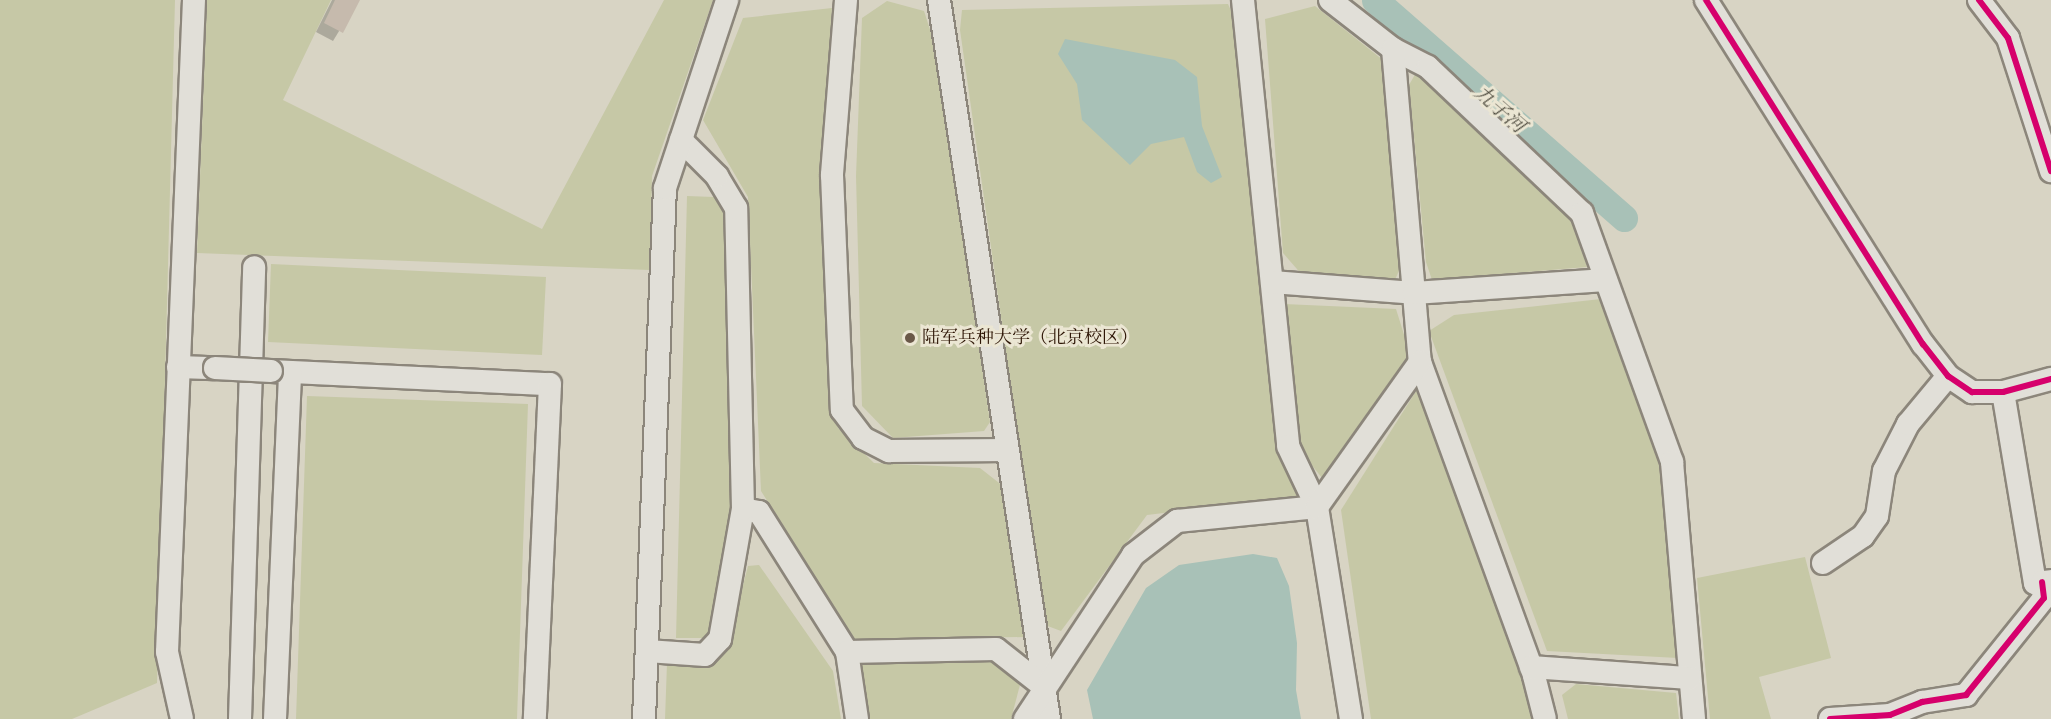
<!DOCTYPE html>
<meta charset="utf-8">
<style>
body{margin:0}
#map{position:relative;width:2051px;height:719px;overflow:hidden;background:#d8d4c4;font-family:"IM FELL Double Pica","Noto Serif SC",serif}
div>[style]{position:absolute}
.green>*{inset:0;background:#c6c8a6}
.water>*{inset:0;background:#a8c1b7}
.shadow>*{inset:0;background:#0003}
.river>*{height:27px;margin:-13.5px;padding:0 13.5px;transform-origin:13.5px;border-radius:13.5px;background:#a8c1b7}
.building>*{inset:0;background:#c6baad}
.roads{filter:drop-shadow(2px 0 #8c867b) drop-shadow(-2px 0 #8c867b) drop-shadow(0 2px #8c867b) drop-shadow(0 -2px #8c867b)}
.minor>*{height:22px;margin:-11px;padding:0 11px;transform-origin:11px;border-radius:11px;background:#e1dfd8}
.bridges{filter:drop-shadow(2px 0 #8c867b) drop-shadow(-2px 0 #8c867b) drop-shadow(0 2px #8c867b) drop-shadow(0 -2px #8c867b)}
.minor-bridge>*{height:22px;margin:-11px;padding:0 11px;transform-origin:11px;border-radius:11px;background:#e1dfd8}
.cycleway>*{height:6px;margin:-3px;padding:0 3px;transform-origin:3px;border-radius:3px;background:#d6006c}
.dots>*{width:16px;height:16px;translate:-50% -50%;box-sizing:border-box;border:3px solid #ebe6d3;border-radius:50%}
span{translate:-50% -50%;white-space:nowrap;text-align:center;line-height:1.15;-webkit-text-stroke:6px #ebe6d3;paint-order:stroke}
.poi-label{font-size:18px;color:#2e1606}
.left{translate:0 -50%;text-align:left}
.water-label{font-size:20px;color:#524f42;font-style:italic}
</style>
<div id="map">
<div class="green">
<i style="clip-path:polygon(0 0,175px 0,157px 683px,72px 719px,0 719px)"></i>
<i style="clip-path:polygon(207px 0,331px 0,283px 100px,542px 229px,664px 0,713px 0,652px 176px,650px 270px,197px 253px)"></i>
<i style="clip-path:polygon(887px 1px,924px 11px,935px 45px,990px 422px,984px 431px,893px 438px,862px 406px,856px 176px,862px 18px)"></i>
<i style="clip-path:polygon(1228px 4px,1238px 27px,1305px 496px,1147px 515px,1061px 631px,1045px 625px,960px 30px,962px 10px)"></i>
<i style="clip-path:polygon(1315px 6px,1383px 60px,1402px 264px,1394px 282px,1303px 276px,1283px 253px,1265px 19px)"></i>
<i style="clip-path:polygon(832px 8px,824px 164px,831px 404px,838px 428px,874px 463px,980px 468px,1003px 486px,1024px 637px,854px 640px,761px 491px,748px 197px,703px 120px,743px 18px)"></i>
<i style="clip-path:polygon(1417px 71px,1576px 222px,1587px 267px,1432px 280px,1426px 262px,1409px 85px)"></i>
<i style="clip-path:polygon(687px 196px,714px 197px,730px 215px,733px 501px,708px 638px,676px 638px)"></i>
<i style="clip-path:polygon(271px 264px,546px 277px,542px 355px,268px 342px)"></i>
<i style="clip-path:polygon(1601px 299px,1664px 462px,1678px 658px,1547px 651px,1429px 331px,1454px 315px)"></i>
<i style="clip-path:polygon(1284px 304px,1396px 309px,1410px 354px,1322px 478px,1299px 449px)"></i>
<i style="clip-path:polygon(1418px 388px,1526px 686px,1533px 719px,1371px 719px,1341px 510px)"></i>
<i style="clip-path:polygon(307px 396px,528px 404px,517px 719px,296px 719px)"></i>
<i style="clip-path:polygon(1805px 557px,1831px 658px,1759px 677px,1771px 719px,1710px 719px,1697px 578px)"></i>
<i style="clip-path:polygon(759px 565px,833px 671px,841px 719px,665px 719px,667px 663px,708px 665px,726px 651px,748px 566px)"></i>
<i style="clip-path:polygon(992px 658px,1021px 681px,1011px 719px,869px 719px,861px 661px)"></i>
<i style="clip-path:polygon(1576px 684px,1676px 693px,1679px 719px,1568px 719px,1562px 695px)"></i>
</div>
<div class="water">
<i style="clip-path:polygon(1065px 39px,1175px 60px,1197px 77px,1202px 126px,1222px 177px,1211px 183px,1197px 172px,1184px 137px,1151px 144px,1130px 165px,1082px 120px,1077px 84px,1058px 54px)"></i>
<i style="clip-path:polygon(1253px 554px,1277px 558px,1289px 586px,1297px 643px,1296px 690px,1301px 719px,1093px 719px,1087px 690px,1146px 588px,1179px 565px)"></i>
</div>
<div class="shadow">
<i style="clip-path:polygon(332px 0,358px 0,333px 41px,316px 32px)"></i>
</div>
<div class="river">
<i style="left:1375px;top:0;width:331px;rotate:41.2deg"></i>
</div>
<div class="building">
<i style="clip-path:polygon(335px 0,360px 0,343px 33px,324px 23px)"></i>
</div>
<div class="roads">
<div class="minor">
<i style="left:846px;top:0;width:176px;rotate:94.6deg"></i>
<i style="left:832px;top:175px;width:235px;rotate:87.6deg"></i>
<i style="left:842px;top:410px;width:35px;rotate:53deg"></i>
<i style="left:863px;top:438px;width:29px;rotate:27deg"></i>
<i style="left:889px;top:451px;width:118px;rotate:-0.5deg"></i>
<i style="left:939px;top:0;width:727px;rotate:81.3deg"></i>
<i style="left:1243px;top:0;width:448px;rotate:84.2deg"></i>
<i style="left:1288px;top:446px;width:68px;rotate:64.6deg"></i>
<i style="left:1317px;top:507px;width:215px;rotate:80.9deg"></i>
<i style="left:1330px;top:0;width:80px;rotate:37.9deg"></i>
<i style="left:1393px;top:49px;width:39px;rotate:27deg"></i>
<i style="left:1428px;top:67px;width:212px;rotate:43.5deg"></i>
<i style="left:1582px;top:213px;width:265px;rotate:70.1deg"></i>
<i style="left:1672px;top:462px;width:258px;rotate:85.1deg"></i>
<i style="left:1706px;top:0;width:407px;rotate:57.8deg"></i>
<i style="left:1923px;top:344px;width:41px;rotate:52deg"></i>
<i style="left:1948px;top:376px;width:29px;rotate:34deg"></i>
<i style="left:1972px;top:392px;width:31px"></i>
<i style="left:2003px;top:392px;width:50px;rotate:-15.2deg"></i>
<i style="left:1979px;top:0;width:48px;rotate:52.7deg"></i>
<i style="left:2008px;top:38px;width:140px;rotate:72.1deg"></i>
<i style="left:1393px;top:49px;width:314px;rotate:85.1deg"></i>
<i style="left:1420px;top:362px;width:334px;rotate:70deg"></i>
<i style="left:1534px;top:676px;width:44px;rotate:75.7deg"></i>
<i style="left:1272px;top:282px;width:142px;rotate:4.4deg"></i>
<i style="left:1414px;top:293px;width:192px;rotate:-3.9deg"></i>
<i style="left:178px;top:367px;width:37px;rotate:2deg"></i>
<i style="left:271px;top:371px;width:279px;rotate:2.7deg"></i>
<i style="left:550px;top:384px;width:335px;rotate:92.6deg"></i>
<i style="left:2003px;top:392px;width:194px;rotate:80.5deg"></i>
<i style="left:2035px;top:583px;width:16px;rotate:-7deg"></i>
<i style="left:743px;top:509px;width:16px;rotate:11deg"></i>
<i style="left:759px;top:512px;width:165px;rotate:57.8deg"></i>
<i style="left:847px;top:652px;width:68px;rotate:81.5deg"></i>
<i style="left:1823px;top:563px;width:48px;rotate:-34deg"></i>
<i style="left:1863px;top:536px;width:24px;rotate:-55deg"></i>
<i style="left:1877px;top:516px;width:46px;rotate:-81.2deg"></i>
<i style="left:1884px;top:471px;width:53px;rotate:-62.9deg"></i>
<i style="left:1908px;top:424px;width:62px;rotate:-50.2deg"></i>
<i style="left:647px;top:651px;width:58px;rotate:3.9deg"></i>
<i style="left:705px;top:655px;width:22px;rotate:-47deg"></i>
<i style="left:720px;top:639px;width:132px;rotate:-80deg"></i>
<i style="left:743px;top:509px;width:301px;rotate:-91.3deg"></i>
<i style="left:736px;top:208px;width:37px;rotate:-121deg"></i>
<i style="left:717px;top:176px;width:51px;rotate:-135deg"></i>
<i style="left:847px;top:652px;width:149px;rotate:-1.2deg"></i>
<i style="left:996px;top:649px;width:60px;rotate:38.2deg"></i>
<i style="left:1531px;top:667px;width:159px;rotate:4deg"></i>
<i style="left:182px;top:719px;width:69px;rotate:-102.6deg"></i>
<i style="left:167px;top:652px;width:653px;rotate:-87.63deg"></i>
<i style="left:240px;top:719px;width:452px;rotate:-88.2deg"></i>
<i style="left:275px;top:719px;width:347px;rotate:-87.5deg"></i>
<i style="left:644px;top:719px;width:531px;rotate:-87.74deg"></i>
<i style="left:665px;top:188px;width:198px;rotate:-71.7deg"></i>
<i style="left:1025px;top:719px;width:196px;rotate:-56.6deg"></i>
<i style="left:1133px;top:555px;width:56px;rotate:-37.7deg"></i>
<i style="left:1177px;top:521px;width:141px;rotate:-5.7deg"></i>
<i style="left:1317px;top:507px;width:178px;rotate:-54.6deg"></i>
<i style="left:1830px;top:719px;width:60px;rotate:-3.8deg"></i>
<i style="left:1890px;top:715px;width:35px;rotate:-22deg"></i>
<i style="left:1922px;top:702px;width:45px;rotate:-9deg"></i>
<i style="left:1966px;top:695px;width:124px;rotate:-51.2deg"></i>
<i style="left:2044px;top:598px;width:16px;rotate:-97deg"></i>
</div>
</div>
<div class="bridges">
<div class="minor-bridge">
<i style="left:215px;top:368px;width:56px;rotate:3.1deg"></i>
</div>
</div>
<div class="cycleway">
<i style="left:1706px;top:0;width:407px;rotate:57.8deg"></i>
<i style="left:1923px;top:344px;width:41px;rotate:52deg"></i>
<i style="left:1948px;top:376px;width:29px;rotate:34deg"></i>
<i style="left:1972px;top:392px;width:31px"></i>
<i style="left:2003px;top:392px;width:50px;rotate:-15.2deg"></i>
<i style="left:1979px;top:0;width:48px;rotate:52.7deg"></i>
<i style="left:2008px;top:38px;width:140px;rotate:72.1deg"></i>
<i style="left:1830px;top:719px;width:60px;rotate:-3.8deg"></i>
<i style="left:1890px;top:715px;width:35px;rotate:-22deg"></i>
<i style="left:1922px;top:702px;width:45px;rotate:-9deg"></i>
<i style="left:1966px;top:695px;width:124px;rotate:-51.2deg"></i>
<i style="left:2044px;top:598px;width:16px;rotate:-97deg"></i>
</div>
<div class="dots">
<i style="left:910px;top:338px;background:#6a5848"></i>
</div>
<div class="poi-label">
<span class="left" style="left:922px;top:338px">陆军兵种大学（北京校区）</span>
</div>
<div class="water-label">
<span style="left:1500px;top:109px;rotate:41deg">九子河</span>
</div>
</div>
